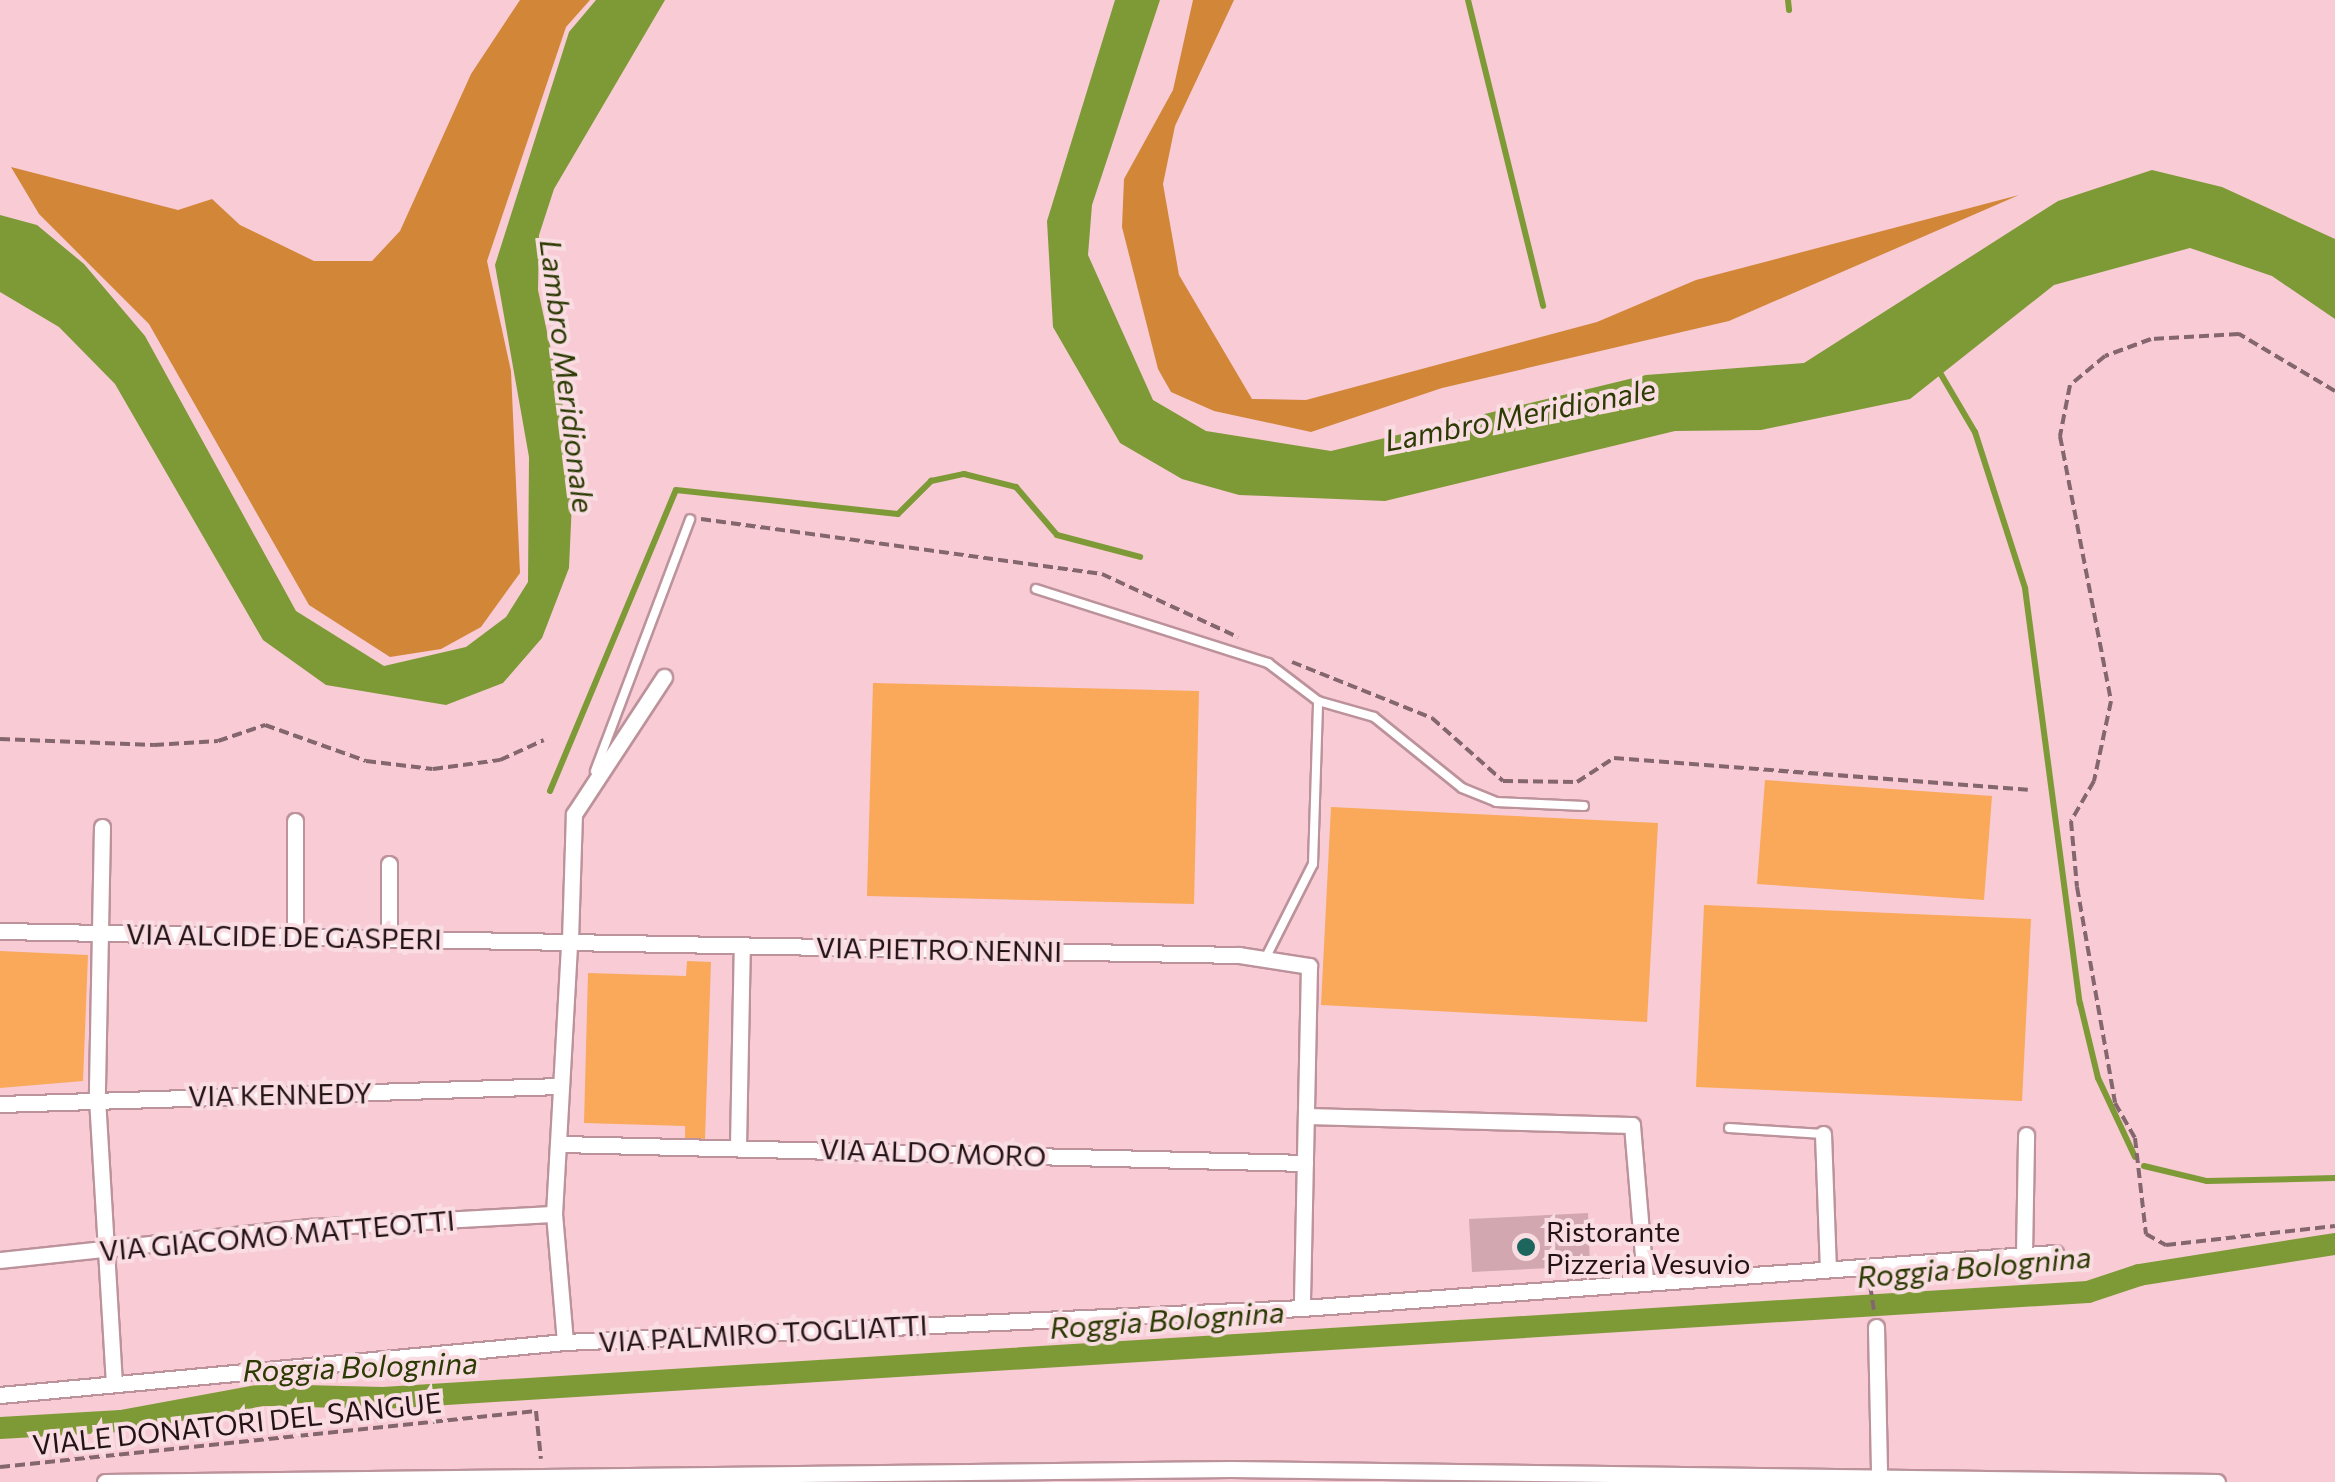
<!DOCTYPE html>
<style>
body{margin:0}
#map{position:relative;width:2335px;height:1482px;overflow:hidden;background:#f8cbd5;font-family:Commissioner,sans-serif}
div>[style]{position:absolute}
.green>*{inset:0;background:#f9a959}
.forest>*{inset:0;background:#d18638}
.water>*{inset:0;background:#7e9a37}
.stream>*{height:6px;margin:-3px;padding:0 3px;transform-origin:3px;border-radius:3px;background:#7e9a37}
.canal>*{height:22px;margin:-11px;padding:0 11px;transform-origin:11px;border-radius:11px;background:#7e9a37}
.building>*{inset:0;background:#d2a7b0}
.path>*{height:4px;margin-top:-2px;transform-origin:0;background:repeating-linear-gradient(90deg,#84676e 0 10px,transparent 0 15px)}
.roads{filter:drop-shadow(2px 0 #bc929b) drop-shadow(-2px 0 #bc929b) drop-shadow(0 2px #bc929b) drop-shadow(0 -2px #bc929b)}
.lane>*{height:8px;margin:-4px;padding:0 4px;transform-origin:4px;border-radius:4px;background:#fff}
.street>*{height:15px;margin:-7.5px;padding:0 7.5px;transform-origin:7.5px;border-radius:7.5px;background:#fff}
.dots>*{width:28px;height:28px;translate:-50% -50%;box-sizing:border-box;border:5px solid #f9dde3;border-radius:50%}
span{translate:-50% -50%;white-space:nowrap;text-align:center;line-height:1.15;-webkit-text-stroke:8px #f9dde3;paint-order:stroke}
.street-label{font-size:28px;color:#231317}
.poi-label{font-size:28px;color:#231317}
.left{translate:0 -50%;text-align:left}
.water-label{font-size:30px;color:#2c3a03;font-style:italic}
</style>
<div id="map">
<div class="green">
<i style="clip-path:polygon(873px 683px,1199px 691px,1194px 904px,867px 896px)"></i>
<i style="clip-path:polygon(1765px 780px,1992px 796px,1984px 900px,1757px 884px)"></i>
<i style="clip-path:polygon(1331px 807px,1658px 823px,1647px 1022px,1321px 1005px)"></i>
<i style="clip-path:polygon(1704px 905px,2031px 919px,2022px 1101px,1696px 1087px)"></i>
<i style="clip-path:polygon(0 951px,88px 955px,83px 1081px,0 1088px)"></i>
<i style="clip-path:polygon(687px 961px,711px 962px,705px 1139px,685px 1138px,685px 1126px,584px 1123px,588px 973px,686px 976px)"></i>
</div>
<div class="forest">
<i style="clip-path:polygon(520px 0,590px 0,566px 27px,487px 261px,511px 371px,520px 573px,481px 627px,441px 649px,390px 657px,309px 605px,149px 324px,39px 214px,11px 167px,178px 210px,212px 199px,240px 225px,314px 261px,372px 261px,400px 231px,471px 74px)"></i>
<i style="clip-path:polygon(1193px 0,1234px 0,1175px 126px,1163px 184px,1179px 275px,1252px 399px,1306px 400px,1597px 322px,1696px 280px,2019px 195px,1729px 321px,1442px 388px,1311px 432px,1214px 411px,1171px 392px,1158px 369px,1122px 227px,1124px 179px,1173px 90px)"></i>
</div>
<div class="water">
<i style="clip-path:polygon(596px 0,665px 0,554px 189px,539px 235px,538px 290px,574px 457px,569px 568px,542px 638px,503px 683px,446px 705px,326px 685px,263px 640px,115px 384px,59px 327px,0 292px,0 215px,37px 225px,84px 264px,145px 336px,296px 611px,384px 666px,466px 647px,506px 617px,528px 582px,529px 457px,495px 265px,569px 32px)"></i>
<i style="clip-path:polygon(1115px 0,1160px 0,1092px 205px,1088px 255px,1153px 400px,1206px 431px,1331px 451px,1646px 375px,1804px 363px,2058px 201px,2152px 170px,2222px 187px,2335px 239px,2335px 319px,2272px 276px,2190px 248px,2054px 285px,1910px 399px,1761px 430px,1675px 431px,1385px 501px,1239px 495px,1182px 479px,1120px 443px,1053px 327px,1047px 221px)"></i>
</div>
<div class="stream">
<i style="left:1468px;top:0;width:315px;rotate:76.2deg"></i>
<i style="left:1788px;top:0;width:10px;rotate:84deg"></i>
<i style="left:1939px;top:371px;width:71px;rotate:59.5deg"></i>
<i style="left:1975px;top:432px;width:164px;rotate:72.2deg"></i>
<i style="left:2025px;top:588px;width:419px;rotate:82.5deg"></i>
<i style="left:2080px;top:1003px;width:77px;rotate:76.5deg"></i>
<i style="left:2098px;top:1078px;width:87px;rotate:64.9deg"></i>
<i style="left:550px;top:791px;width:326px;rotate:-67.3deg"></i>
<i style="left:676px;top:490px;width:223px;rotate:6.2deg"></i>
<i style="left:898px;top:514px;width:47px;rotate:-45deg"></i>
<i style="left:931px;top:481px;width:34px;rotate:-12deg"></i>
<i style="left:964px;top:474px;width:54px;rotate:14deg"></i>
<i style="left:1016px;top:487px;width:63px;rotate:49.5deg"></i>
<i style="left:1057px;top:535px;width:86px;rotate:14.8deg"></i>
<i style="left:2144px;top:1166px;width:65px;rotate:13.4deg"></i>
<i style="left:2207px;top:1181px;width:128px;rotate:-1.3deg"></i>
<i style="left:803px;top:1481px;width:119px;rotate:0.5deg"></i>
</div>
<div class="canal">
<i style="left:0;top:1428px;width:121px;rotate:-3.3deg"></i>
<i style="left:121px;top:1421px;width:144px;rotate:-10.4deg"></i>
<i style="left:263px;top:1395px;width:120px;rotate:1.4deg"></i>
<i style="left:383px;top:1398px;width:1708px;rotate:-3.56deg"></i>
<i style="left:2088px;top:1292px;width:54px;rotate:-18.4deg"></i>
<i style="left:2139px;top:1275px;width:198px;rotate:-9deg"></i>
</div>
<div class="building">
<i style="clip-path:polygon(1588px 1213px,1590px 1266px,1472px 1272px,1469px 1219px)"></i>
</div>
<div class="path">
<i style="left:2335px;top:391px;width:112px;rotate:-149.3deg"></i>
<i style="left:2239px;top:334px;width:88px;rotate:176.7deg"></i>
<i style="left:2151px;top:339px;width:49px;rotate:159.7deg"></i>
<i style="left:2105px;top:356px;width:45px;rotate:140.4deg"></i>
<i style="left:2070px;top:385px;width:52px;rotate:101.1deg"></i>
<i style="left:2060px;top:436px;width:270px;rotate:79.1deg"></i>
<i style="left:2111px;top:701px;width:82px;rotate:102deg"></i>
<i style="left:2094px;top:781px;width:46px;rotate:119.9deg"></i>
<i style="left:2071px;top:821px;width:66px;rotate:84.8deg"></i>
<i style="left:2077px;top:887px;width:219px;rotate:80deg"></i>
<i style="left:2115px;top:1103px;width:40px;rotate:60.3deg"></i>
<i style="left:2135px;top:1138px;width:97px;rotate:83.5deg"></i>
<i style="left:2146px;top:1234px;width:23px;rotate:29deg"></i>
<i style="left:2166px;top:1245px;width:170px;rotate:-6.4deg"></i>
<i style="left:701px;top:519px;width:405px;rotate:7.8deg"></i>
<i style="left:1102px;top:574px;width:150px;rotate:24.9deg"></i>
<i style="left:1292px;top:662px;width:151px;rotate:21.8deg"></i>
<i style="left:1432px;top:718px;width:95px;rotate:41.6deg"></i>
<i style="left:1503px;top:781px;width:74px;rotate:0.8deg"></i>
<i style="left:1577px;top:782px;width:44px;rotate:-33deg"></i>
<i style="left:1614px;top:758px;width:415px;rotate:4.4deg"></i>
<i style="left:0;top:739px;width:154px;rotate:2.2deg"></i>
<i style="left:154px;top:745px;width:64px;rotate:-3.6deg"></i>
<i style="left:218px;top:741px;width:50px;rotate:-18.8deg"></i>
<i style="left:265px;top:725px;width:107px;rotate:19.6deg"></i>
<i style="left:366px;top:761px;width:67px;rotate:6.8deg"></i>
<i style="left:433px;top:769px;width:68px;rotate:-7.7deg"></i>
<i style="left:500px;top:760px;width:48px;rotate:-24.4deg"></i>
<i style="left:1870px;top:1285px;width:25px;rotate:81deg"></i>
<i style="left:0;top:1467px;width:539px;rotate:-5.96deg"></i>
<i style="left:536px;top:1411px;width:48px;rotate:84.1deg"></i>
</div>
<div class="roads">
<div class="lane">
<i style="left:1036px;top:589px;width:244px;rotate:17.7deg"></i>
<i style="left:1268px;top:663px;width:63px;rotate:37.2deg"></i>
<i style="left:1318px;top:701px;width:58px;rotate:15.9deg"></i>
<i style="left:1374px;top:717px;width:113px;rotate:38.9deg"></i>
<i style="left:1462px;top:788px;width:37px;rotate:22deg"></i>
<i style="left:1496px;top:802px;width:88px;rotate:2.6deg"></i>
<i style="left:595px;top:771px;width:269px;rotate:-69.3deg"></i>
<i style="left:1266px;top:957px;width:104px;rotate:-63.2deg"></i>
<i style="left:1313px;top:864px;width:163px;rotate:-88.2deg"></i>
<i style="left:1729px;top:1128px;width:94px;rotate:3.7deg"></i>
</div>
<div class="street">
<i style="left:102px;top:827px;width:271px;rotate:91.1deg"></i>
<i style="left:97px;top:1098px;width:286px;rotate:86.6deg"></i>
<i style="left:0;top:931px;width:1239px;rotate:1.11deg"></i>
<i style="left:1239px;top:955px;width:71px;rotate:8.9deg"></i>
<i style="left:1309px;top:966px;width:342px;rotate:91.2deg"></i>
<i style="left:295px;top:933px;width:112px;rotate:-90deg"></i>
<i style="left:389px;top:936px;width:72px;rotate:-90deg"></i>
<i style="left:570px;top:940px;width:126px;rotate:-88.2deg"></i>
<i style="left:574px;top:814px;width:164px;rotate:-56.7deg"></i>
<i style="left:0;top:1104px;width:561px;rotate:-1.84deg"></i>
<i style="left:1306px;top:1116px;width:326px;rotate:1.6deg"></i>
<i style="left:1632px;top:1125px;width:157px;rotate:85.2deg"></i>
<i style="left:1823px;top:1134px;width:134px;rotate:87.9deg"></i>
<i style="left:561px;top:1144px;width:744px;rotate:1.46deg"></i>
<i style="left:738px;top:1146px;width:201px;rotate:-88.9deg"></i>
<i style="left:2024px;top:1255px;width:120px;rotate:-89deg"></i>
<i style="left:0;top:1260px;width:313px;rotate:-6.1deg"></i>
<i style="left:311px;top:1227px;width:243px;rotate:-3.1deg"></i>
<i style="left:1876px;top:1327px;width:147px;rotate:88.8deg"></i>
<i style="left:565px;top:1342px;width:128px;rotate:-94.9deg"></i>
<i style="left:554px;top:1214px;width:272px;rotate:-86.8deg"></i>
<i style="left:0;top:1395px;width:567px;rotate:-5.36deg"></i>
<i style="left:565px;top:1342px;width:738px;rotate:-2.64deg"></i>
<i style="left:1302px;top:1308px;width:755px;rotate:-4.18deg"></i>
<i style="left:105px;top:1482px;width:1126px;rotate:-0.66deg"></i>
<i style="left:1231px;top:1469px;width:986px;rotate:0.76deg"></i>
</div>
</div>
<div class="dots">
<i style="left:1526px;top:1247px;background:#1d665d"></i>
</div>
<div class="street-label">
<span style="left:284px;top:936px;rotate:1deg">VIA ALCIDE DE GASPERI</span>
<span style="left:939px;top:949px;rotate:1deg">VIA PIETRO NENNI</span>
<span style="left:280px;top:1094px;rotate:-1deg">VIA KENNEDY</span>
<span style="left:933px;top:1152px;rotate:2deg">VIA ALDO MORO</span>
<span style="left:277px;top:1235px;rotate:-5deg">VIA GIACOMO MATTEOTTI</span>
<span style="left:763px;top:1333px;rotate:-3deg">VIA PALMIRO TOGLIATTI</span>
<span style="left:237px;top:1423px;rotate:-6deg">VIALE DONATORI DEL SANGUE</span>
</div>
<div class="poi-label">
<span class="left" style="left:1546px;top:1247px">Ristorante<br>Pizzeria Vesuvio</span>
</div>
<div class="water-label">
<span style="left:568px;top:376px;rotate:83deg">Lambro Meridionale</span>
<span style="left:1520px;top:414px;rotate:-11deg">Lambro Meridionale</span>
<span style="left:1974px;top:1266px;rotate:-5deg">Roggia Bolognina</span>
<span style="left:1167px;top:1319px;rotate:-4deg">Roggia Bolognina</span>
<span style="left:360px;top:1366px;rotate:-2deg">Roggia Bolognina</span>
</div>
</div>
